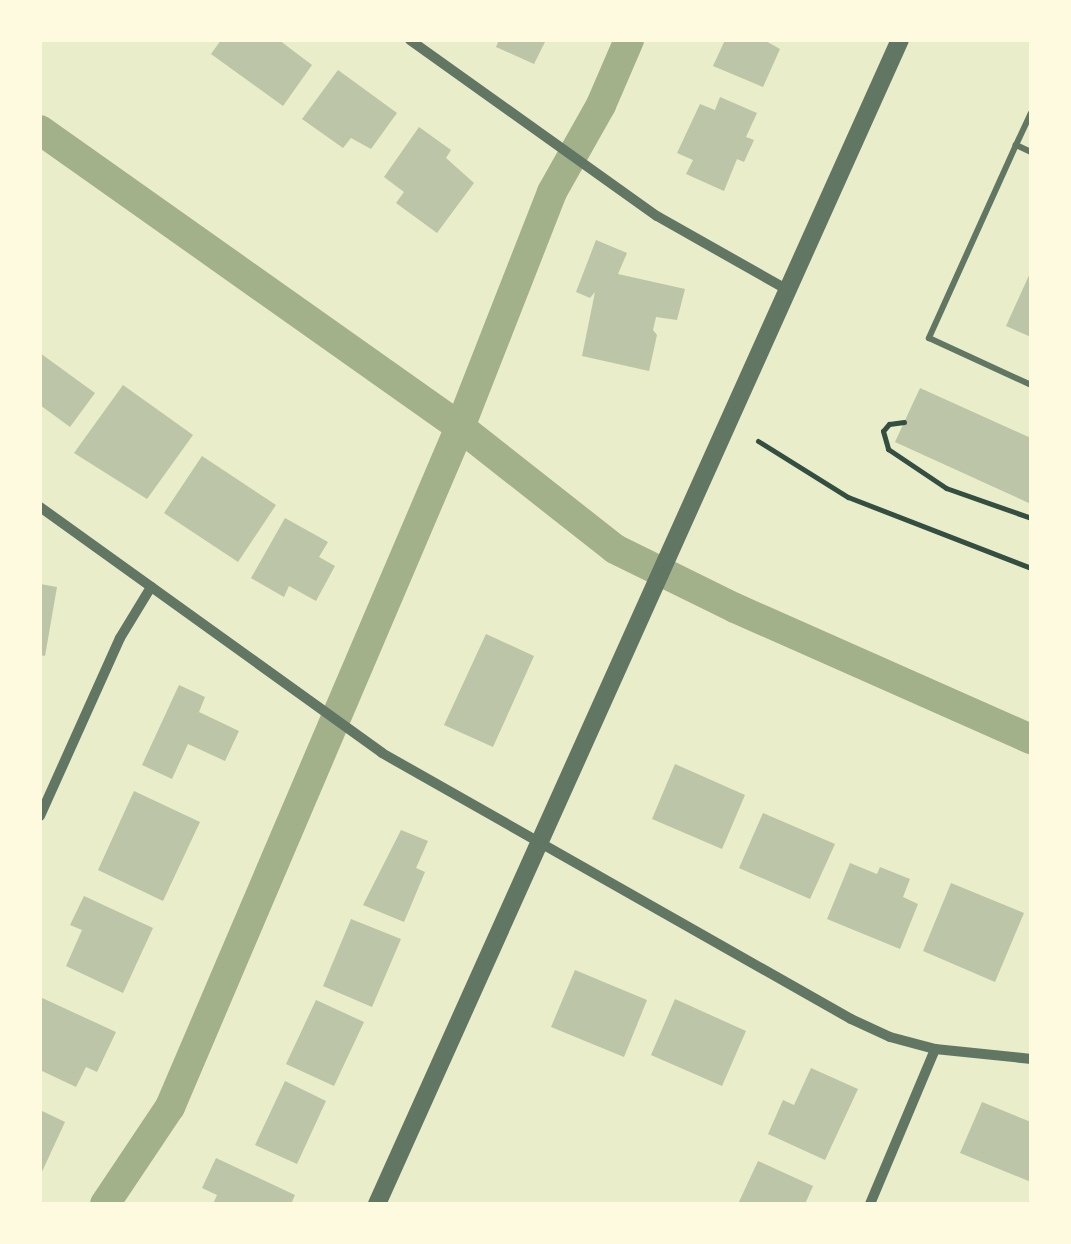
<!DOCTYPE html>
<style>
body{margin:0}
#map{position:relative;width:1071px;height:1244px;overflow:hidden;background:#e9edc9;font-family:"Fira Sans",sans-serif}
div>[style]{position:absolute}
.canal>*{height:30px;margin:-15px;padding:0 15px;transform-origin:15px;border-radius:15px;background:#a3b18a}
.building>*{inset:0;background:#bcc5a7}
.path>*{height:5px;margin:-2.5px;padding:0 2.5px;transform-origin:2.5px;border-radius:2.5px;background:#344e41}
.service>*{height:6px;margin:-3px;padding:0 3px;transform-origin:3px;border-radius:3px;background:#617663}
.minor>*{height:10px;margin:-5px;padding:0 5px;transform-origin:5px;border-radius:5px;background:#617663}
.tertiary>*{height:18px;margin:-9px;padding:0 9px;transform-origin:9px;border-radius:9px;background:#617663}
span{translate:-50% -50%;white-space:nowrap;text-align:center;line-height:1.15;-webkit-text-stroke:8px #fefae0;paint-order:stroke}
.frame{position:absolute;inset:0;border:42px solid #fefae0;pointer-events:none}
</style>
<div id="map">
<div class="canal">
<i style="left:40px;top:130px;width:514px;rotate:35.27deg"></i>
<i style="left:460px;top:427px;width:197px;rotate:38.2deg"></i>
<i style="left:615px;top:549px;width:134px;rotate:26.2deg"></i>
<i style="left:735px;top:608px;width:324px;rotate:23.9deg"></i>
<i style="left:105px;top:1204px;width:117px;rotate:-56.2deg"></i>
<i style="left:170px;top:1107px;width:739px;rotate:-66.9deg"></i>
<i style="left:460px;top:427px;width:252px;rotate:-68.6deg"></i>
<i style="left:552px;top:192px;width:100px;rotate:-60.6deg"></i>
<i style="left:601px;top:105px;width:71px;rotate:-66.7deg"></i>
</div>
<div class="building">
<i style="clip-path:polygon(221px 40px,279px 40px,312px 65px,283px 106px,211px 54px)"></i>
<i style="clip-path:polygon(499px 40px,546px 40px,534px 64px,496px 47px)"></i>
<i style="clip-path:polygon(725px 40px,764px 40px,780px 49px,763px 87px,713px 66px)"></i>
<i style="clip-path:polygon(338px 70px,397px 113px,371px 149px,351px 138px,343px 148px,302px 119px)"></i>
<i style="clip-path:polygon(720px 97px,757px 113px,746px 137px,754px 140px,744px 162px,737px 159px,724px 191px,686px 174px,693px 160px,677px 153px,700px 104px,715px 110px)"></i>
<i style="clip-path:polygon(419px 127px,451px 150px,446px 158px,474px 183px,437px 233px,396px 203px,404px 192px,384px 177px)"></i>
<i style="clip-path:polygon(596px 240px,627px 253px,618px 274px,685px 289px,677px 320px,656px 317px,653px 330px,657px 335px,649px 371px,582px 356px,595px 292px,590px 298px,576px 292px)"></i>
<i style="clip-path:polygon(1031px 271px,1031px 337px,1006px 326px)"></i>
<i style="clip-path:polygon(40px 353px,95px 393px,70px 427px,40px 405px)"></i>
<i style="clip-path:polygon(123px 385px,193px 435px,147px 499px,74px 453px)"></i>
<i style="clip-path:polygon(920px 388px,1031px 438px,1031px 504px,895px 442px)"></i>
<i style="clip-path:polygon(202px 456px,276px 505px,238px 562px,164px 513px)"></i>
<i style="clip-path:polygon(285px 518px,328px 542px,319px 557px,335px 566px,316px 601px,289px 586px,284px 597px,251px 578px)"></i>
<i style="clip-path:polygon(40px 584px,57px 587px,45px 656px,40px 655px)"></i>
<i style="clip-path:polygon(486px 634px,534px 656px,493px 747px,444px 725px)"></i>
<i style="clip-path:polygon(179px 685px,205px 697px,199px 712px,239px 731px,225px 761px,188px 744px,172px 779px,142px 765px)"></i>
<i style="clip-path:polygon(675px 764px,745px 795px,722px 849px,652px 819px)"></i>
<i style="clip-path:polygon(134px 791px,200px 822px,163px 901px,98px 870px)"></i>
<i style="clip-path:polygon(763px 813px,835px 844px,810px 899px,739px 868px)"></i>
<i style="clip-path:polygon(401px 830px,428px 841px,416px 868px,425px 872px,404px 922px,363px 905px)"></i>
<i style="clip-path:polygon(850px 863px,877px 874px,880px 867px,910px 879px,903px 897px,918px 904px,900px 949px,827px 919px)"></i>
<i style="clip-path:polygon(951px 883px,1024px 913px,995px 982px,923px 951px)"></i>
<i style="clip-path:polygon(84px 896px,153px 928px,123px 993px,66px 966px,82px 930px,70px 925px)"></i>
<i style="clip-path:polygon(351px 919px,401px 939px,372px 1007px,323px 986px)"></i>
<i style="clip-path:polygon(575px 970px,647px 1000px,624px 1057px,551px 1027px)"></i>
<i style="clip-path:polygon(40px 997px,116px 1032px,97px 1072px,86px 1067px,76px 1087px,40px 1070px)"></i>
<i style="clip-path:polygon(675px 999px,746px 1031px,722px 1086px,651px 1055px)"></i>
<i style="clip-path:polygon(316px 1000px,364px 1022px,334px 1086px,286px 1064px)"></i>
<i style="clip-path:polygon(811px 1068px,858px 1089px,825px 1160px,768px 1134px,783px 1100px,794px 1105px)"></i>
<i style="clip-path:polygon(285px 1081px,326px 1101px,297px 1164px,255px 1145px)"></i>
<i style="clip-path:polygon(982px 1102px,1031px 1122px,1031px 1182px,960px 1153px)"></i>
<i style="clip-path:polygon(40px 1110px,65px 1122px,40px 1176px)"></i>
<i style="clip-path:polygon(216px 1158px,295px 1195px,291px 1204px,213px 1204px,217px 1195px,202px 1188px)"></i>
<i style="clip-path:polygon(758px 1161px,813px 1186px,805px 1204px,738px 1204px)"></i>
</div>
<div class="path">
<i style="left:904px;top:422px;width:15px;rotate:172deg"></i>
<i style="left:889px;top:424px;width:9px;rotate:131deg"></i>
<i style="left:883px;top:431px;width:19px;rotate:74deg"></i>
<i style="left:888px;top:449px;width:70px;rotate:33.9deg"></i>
<i style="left:946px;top:488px;width:90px;rotate:19.4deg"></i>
<i style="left:758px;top:441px;width:106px;rotate:31.9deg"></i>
<i style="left:848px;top:497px;width:196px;rotate:21.2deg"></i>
</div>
<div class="service">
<i style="left:1016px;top:145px;width:35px;rotate:-65deg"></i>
<i style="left:1031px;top:152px;width:17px;rotate:-155deg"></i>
<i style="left:1016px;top:145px;width:212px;rotate:114.3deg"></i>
<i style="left:929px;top:338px;width:112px;rotate:24.7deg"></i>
</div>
<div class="minor">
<i style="left:410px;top:40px;width:303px;rotate:35.5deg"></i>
<i style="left:657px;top:216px;width:148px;rotate:29.5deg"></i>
<i style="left:40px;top:507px;width:421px;rotate:35.7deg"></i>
<i style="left:382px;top:753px;width:539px;rotate:29.56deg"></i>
<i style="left:851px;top:1019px;width:43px;rotate:24.8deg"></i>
<i style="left:890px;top:1037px;width:47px;rotate:14.9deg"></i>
<i style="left:935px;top:1049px;width:97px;rotate:5.9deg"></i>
<i style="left:40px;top:816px;width:195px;rotate:-65.8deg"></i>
<i style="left:120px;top:638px;width:60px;rotate:-58.7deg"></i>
<i style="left:870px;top:1204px;width:168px;rotate:-67.2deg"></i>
</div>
<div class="tertiary">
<i style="left:377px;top:1204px;width:1276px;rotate:-65.81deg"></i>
</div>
<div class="frame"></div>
</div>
